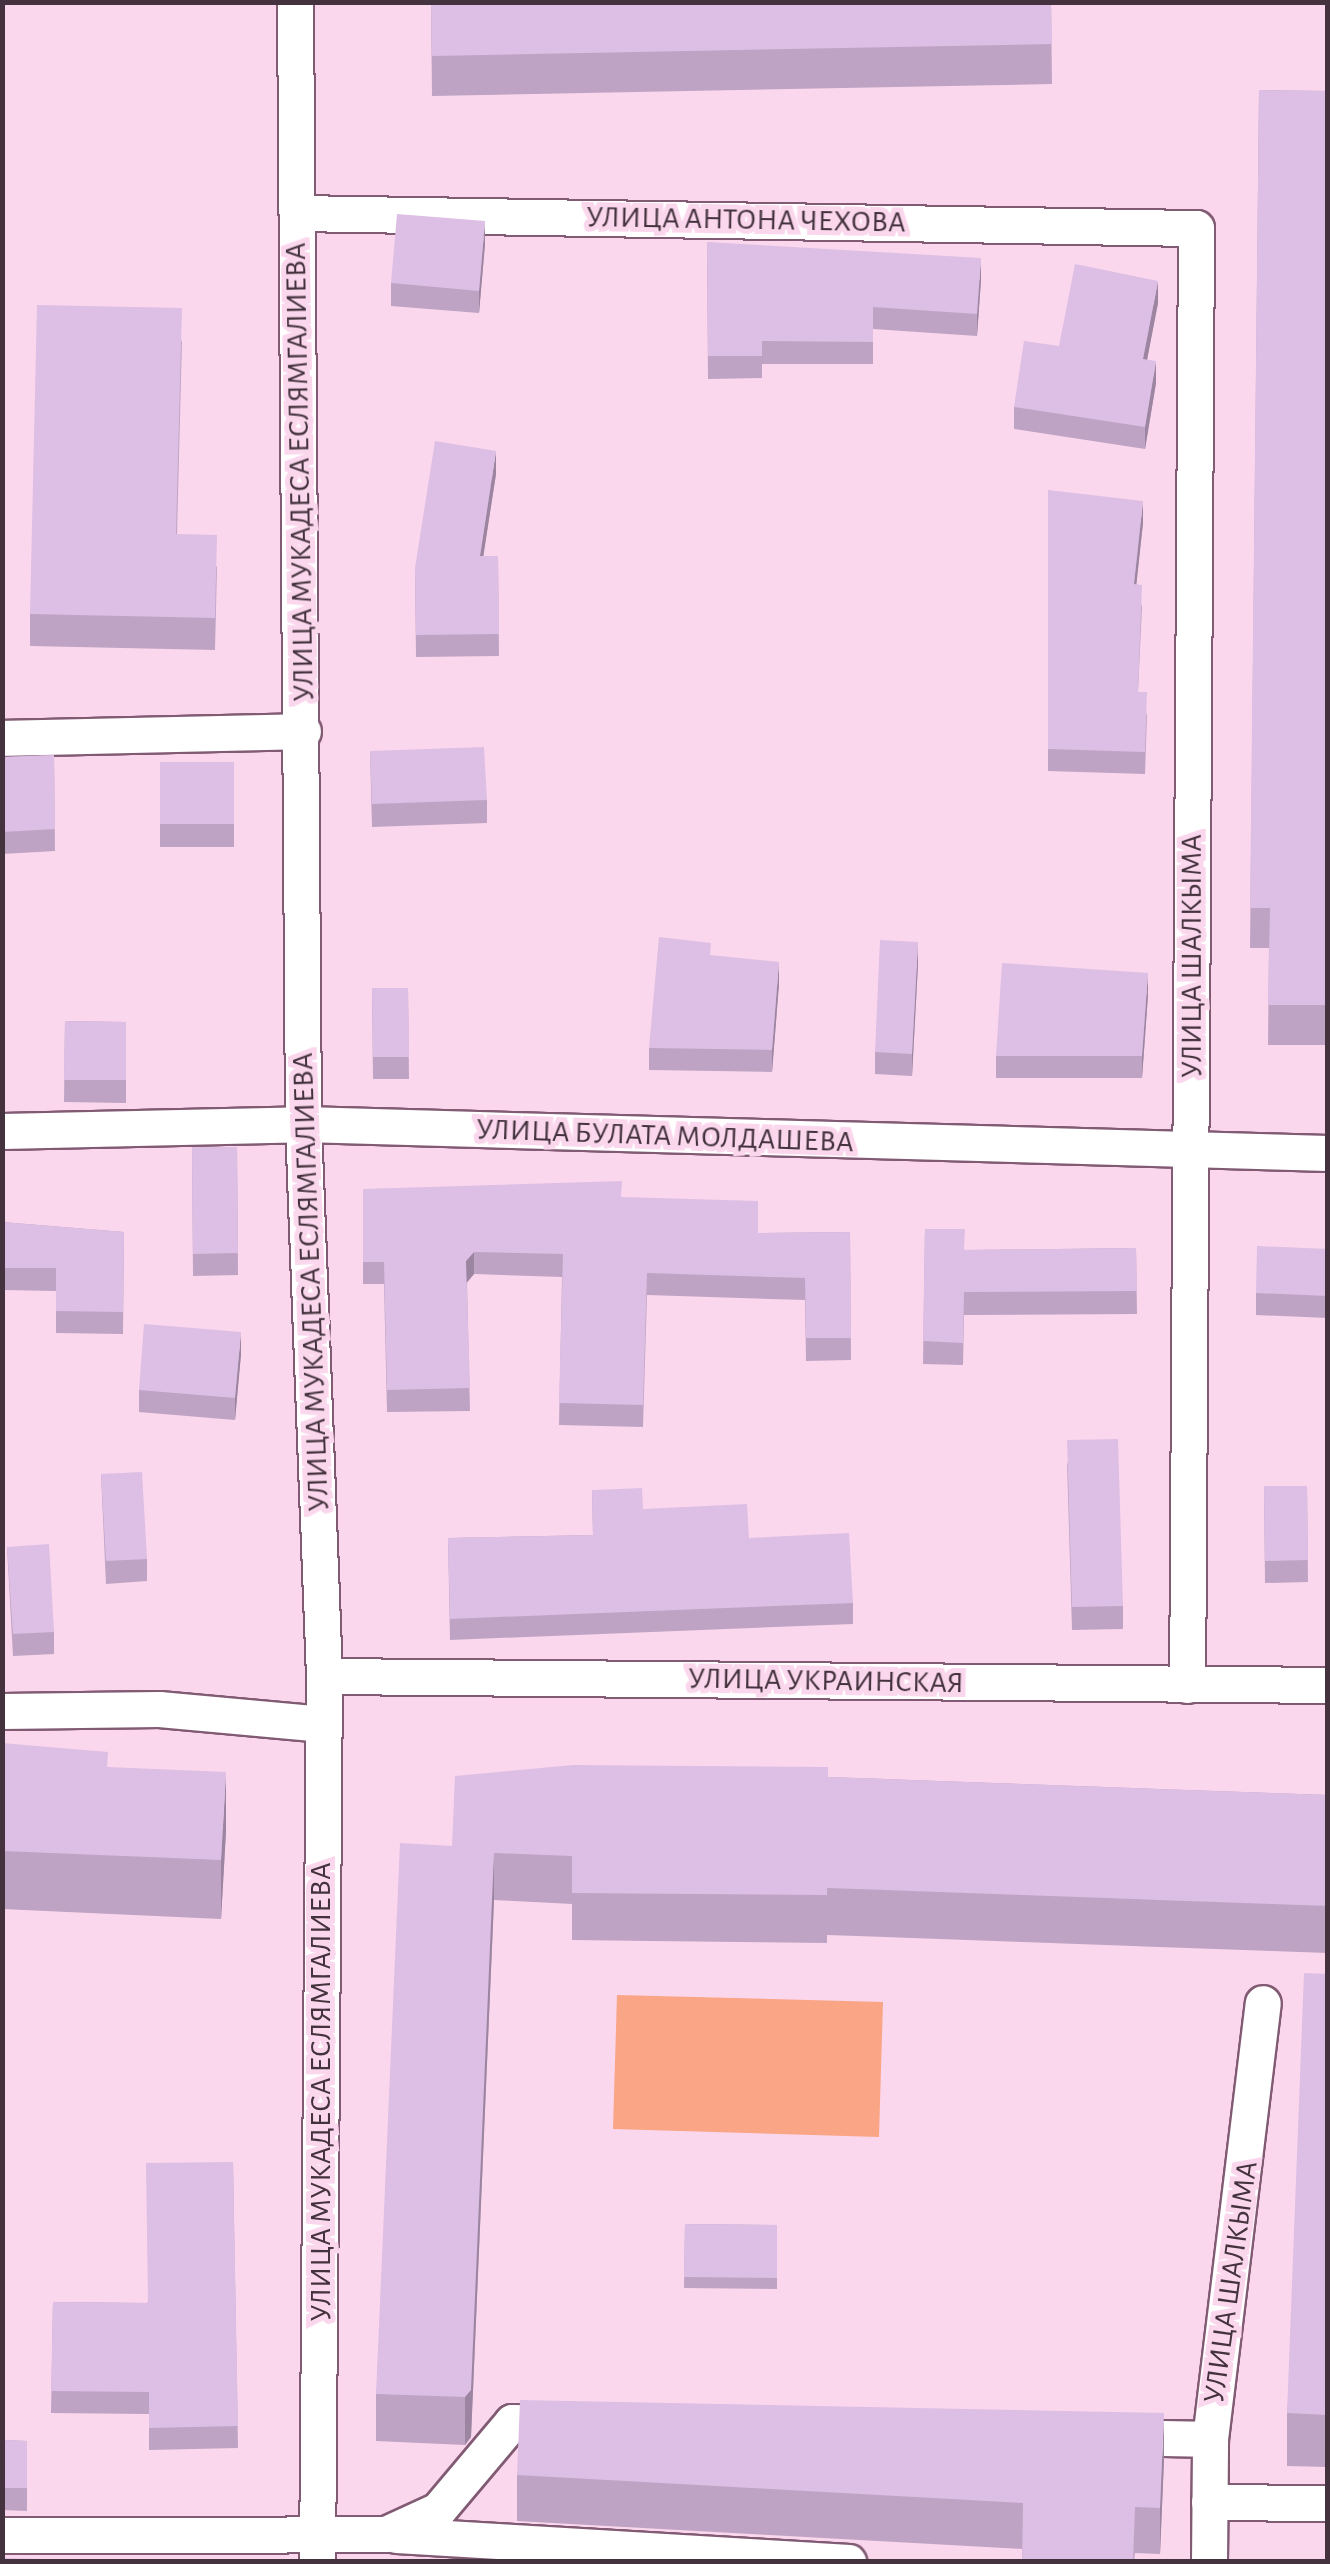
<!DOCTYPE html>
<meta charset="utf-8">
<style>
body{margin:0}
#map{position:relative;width:1330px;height:2564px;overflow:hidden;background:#fbd7ed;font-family:"Alegreya Sans",sans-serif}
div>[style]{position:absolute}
.green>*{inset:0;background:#faa586}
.roads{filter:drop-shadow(2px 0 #815a73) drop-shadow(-2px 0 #815a73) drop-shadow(0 2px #815a73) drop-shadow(0 -2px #815a73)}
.minor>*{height:35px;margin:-17.5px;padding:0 17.5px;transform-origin:17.5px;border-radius:17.5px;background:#fff}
.wall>*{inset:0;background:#bea3c4}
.shaded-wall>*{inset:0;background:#9b85a0}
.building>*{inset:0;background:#ddbee4}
span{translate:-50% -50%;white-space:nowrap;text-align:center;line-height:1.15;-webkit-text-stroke:10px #fbd7ed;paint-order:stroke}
.street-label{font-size:30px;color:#44333e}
.frame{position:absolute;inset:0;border:5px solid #44333e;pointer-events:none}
</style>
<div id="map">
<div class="green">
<i style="clip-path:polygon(617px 1995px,883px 2002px,879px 2137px,613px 2129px)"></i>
</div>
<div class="roads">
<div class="minor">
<i style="left:295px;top:2px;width:1122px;rotate:89.59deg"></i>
<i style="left:303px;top:1124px;width:552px;rotate:87.82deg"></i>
<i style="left:324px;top:1676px;width:886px;rotate:90.45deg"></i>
<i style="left:297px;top:213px;width:899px;rotate:0.96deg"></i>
<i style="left:1196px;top:228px;width:1457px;rotate:90.35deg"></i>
<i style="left:2px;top:738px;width:301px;rotate:-1.3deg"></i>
<i style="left:2px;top:1131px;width:301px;rotate:-1.3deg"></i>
<i style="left:303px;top:1124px;width:1025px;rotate:1.62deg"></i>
<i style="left:324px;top:1676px;width:1004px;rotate:0.51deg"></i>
<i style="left:2px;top:1711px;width:157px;rotate:-0.7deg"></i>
<i style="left:159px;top:1709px;width:165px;rotate:5.2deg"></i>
<i style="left:1116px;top:2437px;width:94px;rotate:1.2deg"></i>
<i style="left:1209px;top:2502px;width:119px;rotate:0.5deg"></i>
<i style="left:2px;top:2535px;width:384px;rotate:-0.1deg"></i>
<i style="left:386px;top:2534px;width:57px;rotate:-24.8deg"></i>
<i style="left:438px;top:2510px;width:115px;rotate:-49.9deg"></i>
<i style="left:512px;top:2422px;width:52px;rotate:1.1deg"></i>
<i style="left:397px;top:2535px;width:452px;rotate:3.4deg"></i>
<i style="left:1209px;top:2562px;width:123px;rotate:-89.5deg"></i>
<i style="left:1210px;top:2439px;width:439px;rotate:-83.1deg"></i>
</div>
</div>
<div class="wall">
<i style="clip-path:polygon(431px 2px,1051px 2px,1052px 84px,432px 96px)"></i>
<i style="clip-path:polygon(1259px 90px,1328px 91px,1328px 1045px,1268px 1045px,1269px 948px,1250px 948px)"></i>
<i style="clip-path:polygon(707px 242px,981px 280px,977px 336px,873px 329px,873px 364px,762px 364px,762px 378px,708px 379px)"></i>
<i style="clip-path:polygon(485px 244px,479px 313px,391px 306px,391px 283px)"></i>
<i style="clip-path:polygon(1158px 303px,1147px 359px,1156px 383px,1145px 449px,1014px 429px,1014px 407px,1059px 346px)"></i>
<i style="clip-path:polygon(182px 340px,177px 534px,217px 567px,215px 650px,30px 646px,30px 614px)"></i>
<i style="clip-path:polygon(496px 474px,483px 556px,498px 556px,499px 656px,416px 657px,415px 568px)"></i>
<i style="clip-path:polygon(1048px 490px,1143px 523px,1136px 584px,1142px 607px,1138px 692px,1147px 715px,1145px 774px,1048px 771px)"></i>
<i style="clip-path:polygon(370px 751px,487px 800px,487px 823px,372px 827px)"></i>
<i style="clip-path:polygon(54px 755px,55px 851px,2px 854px,2px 757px)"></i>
<i style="clip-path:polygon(160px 762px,234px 762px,234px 847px,160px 847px)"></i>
<i style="clip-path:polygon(918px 964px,912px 1076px,875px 1074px,875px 1052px)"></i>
<i style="clip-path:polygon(779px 984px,772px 1072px,649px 1070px,649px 1048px)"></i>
<i style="clip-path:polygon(372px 988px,408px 988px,409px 1079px,373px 1079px)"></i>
<i style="clip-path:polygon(1148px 995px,1142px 1078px,996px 1078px,996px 1056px)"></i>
<i style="clip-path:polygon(65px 1021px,126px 1022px,126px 1103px,64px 1102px)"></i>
<i style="clip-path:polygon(192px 1147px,237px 1147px,238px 1275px,193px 1276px)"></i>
<i style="clip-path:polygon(363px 1189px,622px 1197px,758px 1233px,850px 1232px,851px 1360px,806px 1361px,805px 1300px,647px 1295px,643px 1427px,559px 1425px,562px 1277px,474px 1274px,467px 1283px,470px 1411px,387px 1412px,384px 1284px,363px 1284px)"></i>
<i style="clip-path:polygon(2px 1222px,124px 1232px,123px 1334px,56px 1333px,56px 1291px,2px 1290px)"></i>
<i style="clip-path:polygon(925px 1229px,965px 1250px,1136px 1248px,1137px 1314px,964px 1315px,963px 1365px,923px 1364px)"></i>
<i style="clip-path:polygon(1328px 1249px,1328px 1318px,1256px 1315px,1256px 1293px)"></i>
<i style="clip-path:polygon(241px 1354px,235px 1420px,139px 1412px,139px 1390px)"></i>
<i style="clip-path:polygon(1067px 1462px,1123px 1606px,1123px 1629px,1072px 1630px)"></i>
<i style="clip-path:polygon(101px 1474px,147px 1559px,147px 1581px,106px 1584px)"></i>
<i style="clip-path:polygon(1264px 1486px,1307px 1486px,1308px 1582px,1265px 1583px)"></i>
<i style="clip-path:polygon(592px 1490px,643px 1509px,749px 1538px,853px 1603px,853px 1624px,450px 1640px,448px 1538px,593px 1535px)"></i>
<i style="clip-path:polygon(7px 1547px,54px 1632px,54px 1654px,13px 1656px)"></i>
<i style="clip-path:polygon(2px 1743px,108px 1767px,226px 1831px,221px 1919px,2px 1909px)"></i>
<i style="clip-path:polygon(828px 1777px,1328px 1795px,1328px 1953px,827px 1935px,827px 1943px,572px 1940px,572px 1904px,494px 1900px,471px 2437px,465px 2445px,376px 2441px,376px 2394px,452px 1846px)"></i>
<i style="clip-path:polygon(1328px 1974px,1328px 2467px,1287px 2466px,1287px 2413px)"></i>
<i style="clip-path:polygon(233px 2162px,238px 2448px,149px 2450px,149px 2414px,51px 2413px,53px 2302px,147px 2303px)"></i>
<i style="clip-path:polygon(685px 2224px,777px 2225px,777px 2289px,684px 2288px)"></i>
<i style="clip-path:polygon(2px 2440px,27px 2441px,27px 2511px,2px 2510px)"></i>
<i style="clip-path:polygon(1164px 2459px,1160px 2554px,1135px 2553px,1134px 2562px,1022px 2562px,1022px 2549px,517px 2521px,517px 2475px)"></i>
</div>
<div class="shaded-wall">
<i style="clip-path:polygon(485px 221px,485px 244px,479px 313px,479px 291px)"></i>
<i style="clip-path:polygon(981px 258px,981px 280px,977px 336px,977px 314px)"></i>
<i style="clip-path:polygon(1158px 281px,1158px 303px,1143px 381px,1143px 359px)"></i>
<i style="clip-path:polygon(1156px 361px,1156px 383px,1145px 449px,1145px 427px)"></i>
<i style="clip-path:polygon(496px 451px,496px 474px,480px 578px,480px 556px)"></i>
<i style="clip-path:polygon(1143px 501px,1143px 523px,1134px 607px,1134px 584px)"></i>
<i style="clip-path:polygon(918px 942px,918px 964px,912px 1076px,912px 1054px)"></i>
<i style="clip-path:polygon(779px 962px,779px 984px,772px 1072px,772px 1050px)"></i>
<i style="clip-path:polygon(1148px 973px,1148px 995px,1142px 1078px,1142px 1056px)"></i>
<i style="clip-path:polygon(474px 1252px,474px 1274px,466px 1283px,466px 1261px)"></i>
<i style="clip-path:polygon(241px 1332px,241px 1354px,235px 1420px,235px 1398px)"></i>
<i style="clip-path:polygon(226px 1772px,226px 1831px,221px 1919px,221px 1860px)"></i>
<i style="clip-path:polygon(494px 1853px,494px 1900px,471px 2437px,465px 2445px,465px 2397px)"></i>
<i style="clip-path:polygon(1164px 2413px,1164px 2459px,1160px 2554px,1160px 2508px)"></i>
</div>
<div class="building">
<i style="clip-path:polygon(431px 2px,1051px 2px,1052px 44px,432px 56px)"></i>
<i style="clip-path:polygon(1259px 90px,1328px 91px,1328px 1005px,1268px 1005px,1270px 908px,1250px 908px)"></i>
<i style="clip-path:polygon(397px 214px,485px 221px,479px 291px,391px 283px)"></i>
<i style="clip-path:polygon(707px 242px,981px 258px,977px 314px,873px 307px,873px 342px,762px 341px,762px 356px,708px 356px)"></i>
<i style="clip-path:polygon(1075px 264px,1158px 281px,1143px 359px,1156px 361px,1145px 427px,1014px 407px,1024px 341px,1059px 346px)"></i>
<i style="clip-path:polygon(37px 305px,182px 308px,176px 534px,217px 535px,215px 618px,30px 614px)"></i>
<i style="clip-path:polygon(435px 441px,496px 451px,480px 556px,498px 556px,499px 634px,416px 635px,415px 568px)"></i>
<i style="clip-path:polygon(1048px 490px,1143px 501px,1134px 584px,1142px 585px,1138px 692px,1147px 692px,1145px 752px,1048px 749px)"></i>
<i style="clip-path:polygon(484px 747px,487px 800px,372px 804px,370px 751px)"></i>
<i style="clip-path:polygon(54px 755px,55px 829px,2px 832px,2px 757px)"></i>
<i style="clip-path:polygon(160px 762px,234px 762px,234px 824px,160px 824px)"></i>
<i style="clip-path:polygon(659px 937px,711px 943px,710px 955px,779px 962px,772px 1050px,649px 1048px)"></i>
<i style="clip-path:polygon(880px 940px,918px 942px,912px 1054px,875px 1052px)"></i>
<i style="clip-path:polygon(1002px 963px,1148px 973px,1142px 1056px,996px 1056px)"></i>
<i style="clip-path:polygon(372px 988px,408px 988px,409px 1057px,373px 1057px)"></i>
<i style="clip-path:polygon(65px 1021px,126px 1022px,126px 1080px,64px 1080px)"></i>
<i style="clip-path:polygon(192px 1147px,237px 1147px,238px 1253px,193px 1254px)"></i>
<i style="clip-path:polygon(622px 1181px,621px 1197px,758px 1201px,758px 1233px,850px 1232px,851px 1338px,806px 1338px,805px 1278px,647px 1273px,643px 1405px,559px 1403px,563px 1254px,474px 1252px,466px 1261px,470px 1388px,387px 1390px,384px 1262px,363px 1262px,363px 1189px)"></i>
<i style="clip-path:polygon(2px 1222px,124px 1232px,123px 1312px,56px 1311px,56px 1268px,2px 1268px)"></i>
<i style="clip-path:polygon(925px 1229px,965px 1229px,964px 1250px,1136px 1248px,1137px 1291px,964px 1292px,963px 1343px,923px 1341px)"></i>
<i style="clip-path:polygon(1257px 1246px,1328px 1249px,1328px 1296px,1256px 1293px)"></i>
<i style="clip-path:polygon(144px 1324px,241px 1332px,235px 1398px,139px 1390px)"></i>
<i style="clip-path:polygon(1118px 1439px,1123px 1606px,1072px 1607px,1067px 1440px)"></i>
<i style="clip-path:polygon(142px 1472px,147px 1559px,106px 1561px,101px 1474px)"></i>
<i style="clip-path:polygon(1264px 1486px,1307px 1486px,1308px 1560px,1265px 1561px)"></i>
<i style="clip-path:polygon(642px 1488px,643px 1509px,747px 1504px,749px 1538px,849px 1533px,853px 1603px,450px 1619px,448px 1538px,593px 1535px,592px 1490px)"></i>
<i style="clip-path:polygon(49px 1544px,54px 1632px,13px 1634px,7px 1547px)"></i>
<i style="clip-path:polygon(2px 1743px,108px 1752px,107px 1767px,226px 1772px,221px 1860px,2px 1851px)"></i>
<i style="clip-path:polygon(573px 1765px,828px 1767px,828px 1777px,1328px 1795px,1328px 1906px,827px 1888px,827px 1895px,572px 1893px,572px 1856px,494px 1853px,471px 2390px,465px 2397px,376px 2394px,400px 1843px,452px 1846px,455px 1776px)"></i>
<i style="clip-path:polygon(1304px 1973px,1328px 1974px,1328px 2415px,1287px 2413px)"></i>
<i style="clip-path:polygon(233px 2162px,238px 2426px,149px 2428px,149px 2392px,51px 2391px,53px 2302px,148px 2303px,146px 2163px)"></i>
<i style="clip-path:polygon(685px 2224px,777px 2225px,777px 2278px,684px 2277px)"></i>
<i style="clip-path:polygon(520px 2400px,1164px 2413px,1160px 2508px,1135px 2507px,1133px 2562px,1022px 2562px,1023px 2503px,517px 2475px)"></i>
<i style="clip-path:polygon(2px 2440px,27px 2441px,27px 2488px,2px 2488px)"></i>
<i style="clip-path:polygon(2px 2558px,167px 2562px,2px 2562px)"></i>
</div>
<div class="street-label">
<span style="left:746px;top:220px;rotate:1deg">УЛИЦА АНТОНА ЧЕХОВА</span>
<span style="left:300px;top:472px;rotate:-91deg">УЛИЦА МУКАДЕСА ЕСЛЯМГАЛИЕВА</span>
<span style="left:1192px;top:956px;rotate:-90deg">УЛИЦА ШАЛКЫМА</span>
<span style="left:665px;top:1136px;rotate:2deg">УЛИЦА БУЛАТА МОЛДАШЕВА</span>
<span style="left:311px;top:1282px;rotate:-92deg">УЛИЦА МУКАДЕСА ЕСЛЯМГАЛИЕВА</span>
<span style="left:826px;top:1681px;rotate:1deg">УЛИЦА УКРАИНСКАЯ</span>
<span style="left:321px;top:2092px;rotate:-90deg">УЛИЦА МУКАДЕСА ЕСЛЯМГАЛИЕВА</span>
<span style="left:1231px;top:2282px;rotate:-82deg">УЛИЦА ШАЛКЫМА</span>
</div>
<div class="frame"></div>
</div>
